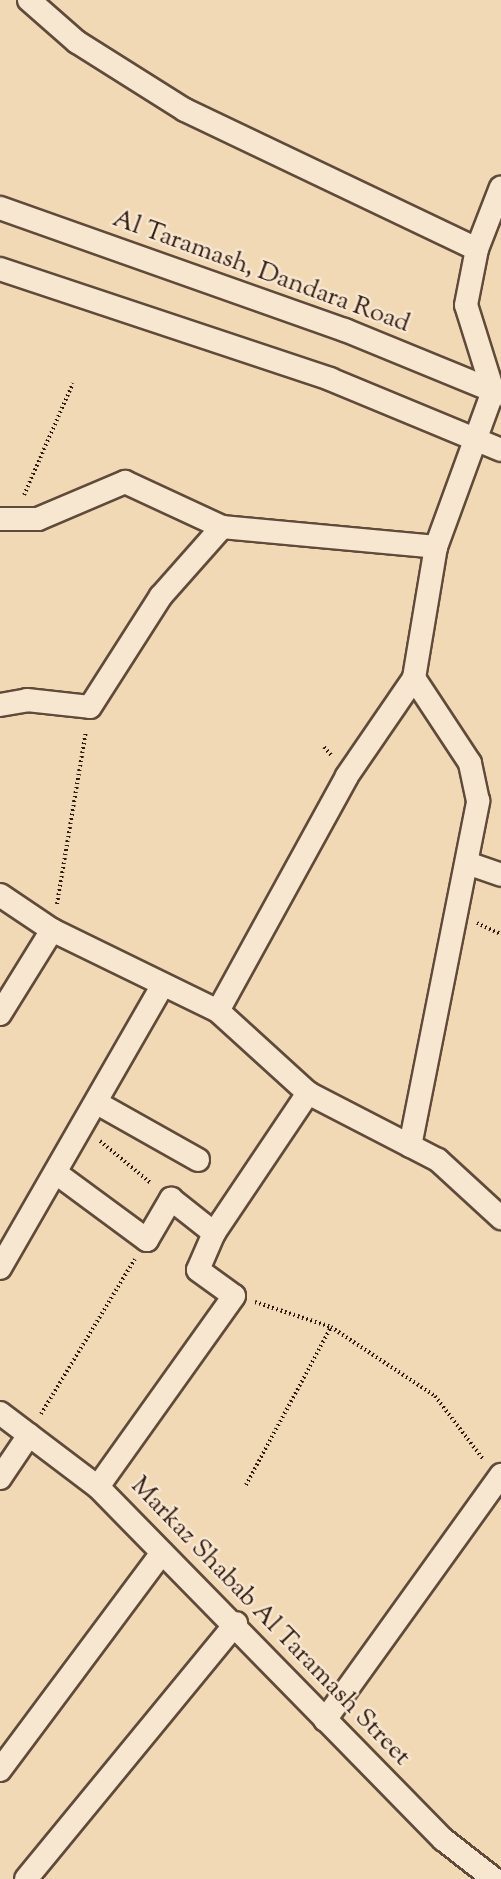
<!DOCTYPE html>
<style>
body{margin:0}
#map{position:relative;width:501px;height:1879px;overflow:hidden;background:#f2d9b6;font-family:"Sorts Mill Goudy",serif}
div>[style]{position:absolute}
.path>*{height:4px;margin-top:-2px;transform-origin:0;background:repeating-linear-gradient(90deg,#301c12 0 1.5px,transparent 0 4.5px)}
.roads{filter:drop-shadow(2px 0 #604b3b) drop-shadow(-2px 0 #604b3b) drop-shadow(0 2px #604b3b) drop-shadow(0 -2px #604b3b)}
.minor>*{height:22px;margin:-11px;padding:0 11px;transform-origin:11px;border-radius:11px;background:#f7e6d0}
span{translate:-50% -50%;white-space:nowrap;text-align:center;line-height:1.15;-webkit-text-stroke:5px #f7e6d0;paint-order:stroke}
.street-label{font-size:26px;color:#301c12}
</style>
<div id="map">
<div class="path">
<i style="left:24px;top:495px;width:122px;rotate:-66.4deg"></i>
<i style="left:324px;top:747px;width:11px;rotate:49deg"></i>
<i style="left:57px;top:904px;width:175px;rotate:-80.5deg"></i>
<i style="left:477px;top:923px;width:26px;rotate:25deg"></i>
<i style="left:100px;top:1141px;width:67px;rotate:39.6deg"></i>
<i style="left:255px;top:1302px;width:80px;rotate:18.2deg"></i>
<i style="left:331px;top:1327px;width:125px;rotate:33.6deg"></i>
<i style="left:435px;top:1396px;width:79px;rotate:52.7deg"></i>
<i style="left:41px;top:1414px;width:181px;rotate:-58.8deg"></i>
<i style="left:246px;top:1485px;width:179px;rotate:-61.7deg"></i>
</div>
<div class="roads">
<div class="minor">
<i style="left:29px;top:0;width:64px;rotate:41.2deg"></i>
<i style="left:77px;top:42px;width:128px;rotate:32.2deg"></i>
<i style="left:185px;top:110px;width:323px;rotate:25.5deg"></i>
<i style="left:0;top:208px;width:366px;rotate:19.5deg"></i>
<i style="left:345px;top:330px;width:169px;rotate:22.3deg"></i>
<i style="left:0;top:269px;width:348px;rotate:18.4deg"></i>
<i style="left:330px;top:379px;width:185px;rotate:22.5deg"></i>
<i style="left:0;top:519px;width:38px"></i>
<i style="left:38px;top:519px;width:95px;rotate:-23deg"></i>
<i style="left:125px;top:482px;width:107px;rotate:24.9deg"></i>
<i style="left:222px;top:527px;width:215px;rotate:5.3deg"></i>
<i style="left:0;top:705px;width:27px;rotate:-10deg"></i>
<i style="left:27px;top:700px;width:63px;rotate:6.3deg"></i>
<i style="left:90px;top:707px;width:132px;rotate:-57.4deg"></i>
<i style="left:161px;top:596px;width:92px;rotate:-48.5deg"></i>
<i style="left:467px;top:863px;width:36px;rotate:19deg"></i>
<i style="left:0;top:895px;width:63px;rotate:33.9deg"></i>
<i style="left:52px;top:930px;width:185px;rotate:26deg"></i>
<i style="left:218px;top:1011px;width:122px;rotate:42.3deg"></i>
<i style="left:308px;top:1093px;width:146px;rotate:27.3deg"></i>
<i style="left:438px;top:1160px;width:86px;rotate:42.6deg"></i>
<i style="left:218px;top:1011px;width:268px;rotate:-61.2deg"></i>
<i style="left:347px;top:776px;width:119px;rotate:-55.6deg"></i>
<i style="left:414px;top:678px;width:133px;rotate:-80.5deg"></i>
<i style="left:436px;top:547px;width:166px;rotate:-69.9deg"></i>
<i style="left:493px;top:391px;width:90px;rotate:-107.4deg"></i>
<i style="left:466px;top:305px;width:57px;rotate:-78.9deg"></i>
<i style="left:477px;top:249px;width:66px;rotate:-68.8deg"></i>
<i style="left:0;top:1014px;width:99px;rotate:-58.2deg"></i>
<i style="left:97px;top:1103px;width:116px;rotate:29.4deg"></i>
<i style="left:410px;top:1146px;width:352px;rotate:-78.8deg"></i>
<i style="left:478px;top:801px;width:39px;rotate:-102deg"></i>
<i style="left:470px;top:763px;width:102px;rotate:-123.4deg"></i>
<i style="left:56px;top:1173px;width:113px;rotate:36.4deg"></i>
<i style="left:147px;top:1240px;width:48px;rotate:-59.7deg"></i>
<i style="left:171px;top:1199px;width:55px;rotate:38.3deg"></i>
<i style="left:214px;top:1233px;width:40px;rotate:113.4deg"></i>
<i style="left:198px;top:1270px;width:44px;rotate:35.8deg"></i>
<i style="left:234px;top:1296px;width:234px;rotate:125.5deg"></i>
<i style="left:214px;top:1233px;width:169px;rotate:-56.1deg"></i>
<i style="left:0;top:1268px;width:325px;rotate:-60.1deg"></i>
<i style="left:0;top:1413px;width:123px;rotate:37.1deg"></i>
<i style="left:98px;top:1487px;width:494px;rotate:45.6deg"></i>
<i style="left:444px;top:1840px;width:63px;rotate:38deg"></i>
<i style="left:0;top:1478px;width:52px;rotate:-56deg"></i>
<i style="left:325px;top:1720px;width:302px;rotate:-54.3deg"></i>
<i style="left:0;top:1770px;width:271px;rotate:-53.3deg"></i>
<i style="left:26px;top:1879px;width:331px;rotate:-50.6deg"></i>
</div>
</div>
<div class="street-label">
<span style="left:261px;top:272px;rotate:20deg">Al Taramash, Dandara Road</span>
<span style="left:270px;top:1622px;rotate:46deg">Markaz Shabab Al Taramash Street</span>
</div>
</div>
